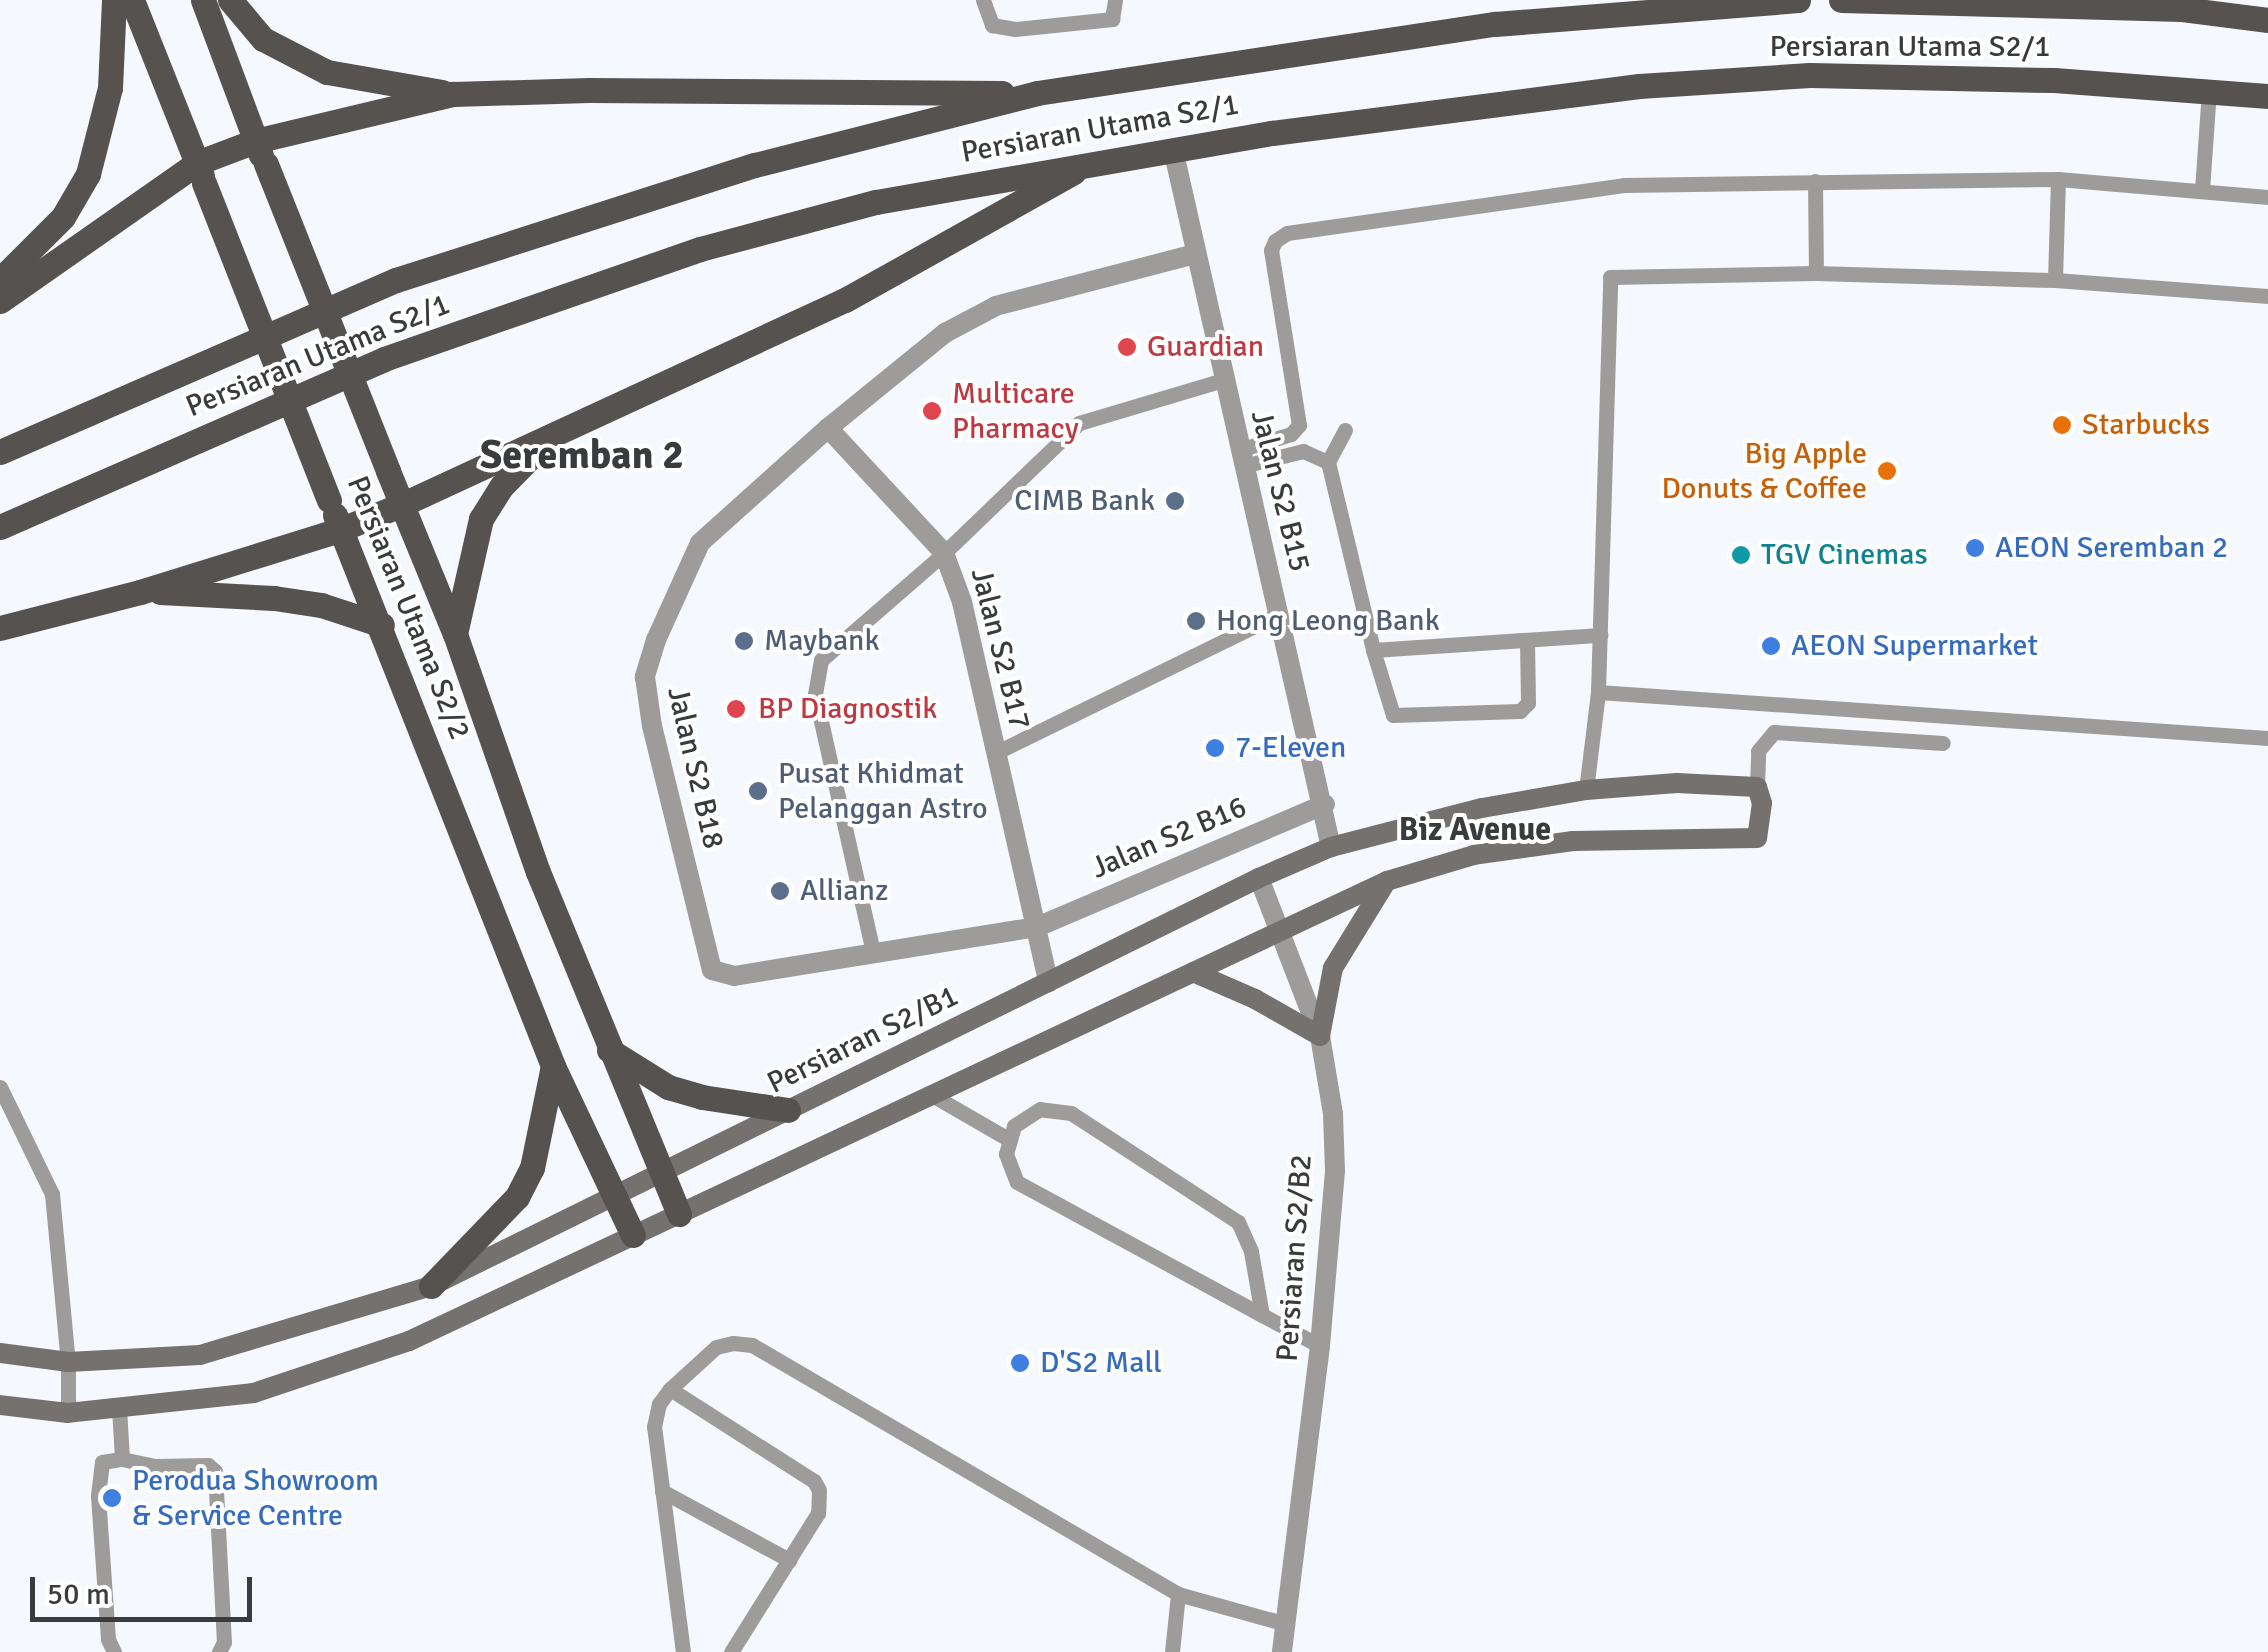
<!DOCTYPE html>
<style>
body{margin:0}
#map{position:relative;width:2268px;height:1652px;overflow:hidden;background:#f5f9fd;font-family:Signika,sans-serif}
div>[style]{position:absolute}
.lane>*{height:15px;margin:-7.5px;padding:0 7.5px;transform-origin:7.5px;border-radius:7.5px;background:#9e9c9b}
.street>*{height:20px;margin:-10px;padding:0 10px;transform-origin:10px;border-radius:10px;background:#9e9c9b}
.secondary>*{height:20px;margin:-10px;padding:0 10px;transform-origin:10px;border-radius:10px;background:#74716e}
.primary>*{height:25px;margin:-12.5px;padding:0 12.5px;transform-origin:12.5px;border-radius:12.5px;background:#565250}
.primary-bridge>*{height:25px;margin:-12.5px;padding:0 12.5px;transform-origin:12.5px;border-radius:12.5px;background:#565250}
.dots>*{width:28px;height:28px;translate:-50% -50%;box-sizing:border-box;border:5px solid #fff;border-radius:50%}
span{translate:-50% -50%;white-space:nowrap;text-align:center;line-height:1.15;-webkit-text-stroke:8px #fff;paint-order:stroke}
.street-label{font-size:30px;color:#393b3c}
.health-label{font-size:30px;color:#be3a42}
.left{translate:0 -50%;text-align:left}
.food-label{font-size:30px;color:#c56008}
.right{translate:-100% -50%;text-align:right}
.service-label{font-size:30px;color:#4e5e75}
.shop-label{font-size:30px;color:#366cbe}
.culture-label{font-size:30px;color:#0d838f}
.neighbourhood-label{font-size:32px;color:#393b3c;font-weight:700}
.district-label{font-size:40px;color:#393b3c;font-weight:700}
.scale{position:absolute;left:30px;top:1577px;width:222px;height:45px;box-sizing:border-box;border:5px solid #393b3c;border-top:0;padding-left:12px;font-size:30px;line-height:35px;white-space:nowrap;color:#393b3c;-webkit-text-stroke:8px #fff;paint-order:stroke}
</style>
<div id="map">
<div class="lane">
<i style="left:983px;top:0;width:27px;rotate:70deg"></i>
<i style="left:992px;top:25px;width:23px;rotate:10deg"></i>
<i style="left:1015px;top:29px;width:98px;rotate:-5.9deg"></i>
<i style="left:1112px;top:19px;width:19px;rotate:-81deg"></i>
<i style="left:1815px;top:181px;width:92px;rotate:89.4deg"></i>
<i style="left:2202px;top:190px;width:100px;rotate:-86deg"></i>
<i style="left:2055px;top:280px;width:101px;rotate:-88.3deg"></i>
<i style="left:1345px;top:430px;width:36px;rotate:118deg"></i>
<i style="left:1328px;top:462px;width:193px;rotate:76.5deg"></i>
<i style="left:1373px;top:650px;width:228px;rotate:-3.8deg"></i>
<i style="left:1239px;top:450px;width:54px;rotate:-17.1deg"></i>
<i style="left:1291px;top:434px;width:12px;rotate:-48deg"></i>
<i style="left:1299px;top:425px;width:177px;rotate:-99.1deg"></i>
<i style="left:1271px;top:250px;width:10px;rotate:-66deg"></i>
<i style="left:1275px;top:241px;width:14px;rotate:-34deg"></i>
<i style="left:1287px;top:233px;width:340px;rotate:-8.1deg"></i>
<i style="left:1624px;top:185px;width:434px;rotate:-0.8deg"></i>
<i style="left:2058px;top:179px;width:211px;rotate:4.9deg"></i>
<i style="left:1243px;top:466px;width:62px;rotate:-14deg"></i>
<i style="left:1303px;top:451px;width:27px;rotate:24deg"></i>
<i style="left:1373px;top:650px;width:68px;rotate:72.9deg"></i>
<i style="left:1393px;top:715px;width:127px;rotate:-1.8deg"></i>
<i style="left:1520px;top:711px;width:11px;rotate:-45deg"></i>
<i style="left:1528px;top:703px;width:62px;rotate:-90.9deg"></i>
<i style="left:1598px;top:692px;width:672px;rotate:3.93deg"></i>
<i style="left:995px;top:753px;width:316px;rotate:-26.1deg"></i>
<i style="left:1757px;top:787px;width:36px;rotate:-88deg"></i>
<i style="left:1758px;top:751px;width:25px;rotate:-50deg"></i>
<i style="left:1774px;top:732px;width:169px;rotate:3.7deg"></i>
<i style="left:1586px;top:790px;width:99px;rotate:-83deg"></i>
<i style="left:1598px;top:692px;width:415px;rotate:-88.3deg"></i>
<i style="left:1610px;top:277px;width:206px;rotate:-1.1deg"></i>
<i style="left:1816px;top:273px;width:239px;rotate:1.7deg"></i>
<i style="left:2055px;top:280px;width:214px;rotate:4.3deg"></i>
<i style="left:873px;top:952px;width:264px;rotate:-102.7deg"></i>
<i style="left:815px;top:694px;width:35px;rotate:-80deg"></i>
<i style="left:821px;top:660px;width:163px;rotate:-41deg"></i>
<i style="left:944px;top:553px;width:187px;rotate:-43.9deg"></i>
<i style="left:1079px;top:423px;width:150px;rotate:-16.6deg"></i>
<i style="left:0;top:1087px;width:119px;rotate:64.1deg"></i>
<i style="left:52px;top:1194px;width:169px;rotate:84.6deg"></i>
<i style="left:68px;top:1362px;width:51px;rotate:90deg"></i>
<i style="left:932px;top:1095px;width:90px;rotate:30deg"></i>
<i style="left:1262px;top:1315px;width:65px;rotate:-99.8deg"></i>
<i style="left:1251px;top:1251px;width:32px;rotate:-114deg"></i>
<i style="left:1238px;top:1222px;width:199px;rotate:-146.9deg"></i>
<i style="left:1071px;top:1113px;width:31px;rotate:-173deg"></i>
<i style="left:1040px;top:1109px;width:31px;rotate:147deg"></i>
<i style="left:1014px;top:1126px;width:29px;rotate:106deg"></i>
<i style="left:1006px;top:1154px;width:30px;rotate:69deg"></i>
<i style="left:1017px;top:1182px;width:279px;rotate:28.5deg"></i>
<i style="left:1262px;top:1315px;width:66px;rotate:28.1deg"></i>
<i style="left:670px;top:1389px;width:171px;rotate:32.6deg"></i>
<i style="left:814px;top:1481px;width:10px;rotate:61deg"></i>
<i style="left:819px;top:1490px;width:23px;rotate:92deg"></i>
<i style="left:818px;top:1513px;width:164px;rotate:122deg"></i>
<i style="left:119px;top:1408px;width:51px;rotate:86.6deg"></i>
<i style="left:662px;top:1491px;width:145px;rotate:28.5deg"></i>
<i style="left:114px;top:1652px;width:14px;rotate:-115deg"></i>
<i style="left:108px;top:1639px;width:144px;rotate:-94deg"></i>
<i style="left:98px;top:1495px;width:33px;rotate:-83deg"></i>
<i style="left:102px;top:1462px;width:20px;rotate:-9deg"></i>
<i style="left:122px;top:1459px;width:34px;rotate:12deg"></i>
<i style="left:155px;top:1466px;width:53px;rotate:-1.1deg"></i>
<i style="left:208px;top:1465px;width:9px;rotate:41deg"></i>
<i style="left:215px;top:1471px;width:171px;rotate:87deg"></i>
<i style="left:224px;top:1642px;width:11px;rotate:117deg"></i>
<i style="left:683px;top:1652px;width:227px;rotate:-97.3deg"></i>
<i style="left:654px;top:1427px;width:24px;rotate:-78deg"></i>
<i style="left:659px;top:1404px;width:19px;rotate:-54deg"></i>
<i style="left:670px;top:1389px;width:62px;rotate:-42.4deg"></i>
<i style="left:716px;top:1347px;width:17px;rotate:-13deg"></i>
<i style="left:733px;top:1343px;width:19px;rotate:6deg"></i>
<i style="left:752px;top:1345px;width:493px;rotate:30.3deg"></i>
<i style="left:1178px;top:1594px;width:112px;rotate:15.5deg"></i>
<i style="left:1172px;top:1652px;width:58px;rotate:-84.1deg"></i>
</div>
<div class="street">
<i style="left:1173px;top:149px;width:716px;rotate:77.25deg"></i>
<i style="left:1195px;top:254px;width:206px;rotate:165.4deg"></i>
<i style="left:996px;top:306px;width:58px;rotate:152.1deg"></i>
<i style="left:945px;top:333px;width:151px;rotate:140.9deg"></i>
<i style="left:828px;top:428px;width:172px;rotate:138.1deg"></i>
<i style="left:700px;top:543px;width:107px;rotate:114.4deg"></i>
<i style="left:656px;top:640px;width:39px;rotate:107deg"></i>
<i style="left:645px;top:677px;width:49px;rotate:81.9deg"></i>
<i style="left:652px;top:726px;width:251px;rotate:76.2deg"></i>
<i style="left:712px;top:970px;width:23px;rotate:15deg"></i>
<i style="left:734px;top:976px;width:307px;rotate:-9.2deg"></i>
<i style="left:1037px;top:927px;width:313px;rotate:-23.1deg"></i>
<i style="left:828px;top:428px;width:171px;rotate:47.1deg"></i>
<i style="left:944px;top:553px;width:52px;rotate:69.8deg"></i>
<i style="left:962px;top:602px;width:390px;rotate:77.2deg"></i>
<i style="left:1259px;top:878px;width:169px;rotate:68.9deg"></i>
<i style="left:1320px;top:1036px;width:79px;rotate:80.5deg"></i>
<i style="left:1333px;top:1114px;width:57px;rotate:88deg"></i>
<i style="left:1335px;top:1171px;width:176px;rotate:94.9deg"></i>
<i style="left:1320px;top:1346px;width:308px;rotate:97.1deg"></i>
</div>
<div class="secondary">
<i style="left:1193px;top:972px;width:68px;rotate:23.5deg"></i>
<i style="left:1255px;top:999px;width:75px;rotate:29.6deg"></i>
<i style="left:1320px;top:1036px;width:69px;rotate:-79.2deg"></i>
<i style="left:1333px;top:968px;width:101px;rotate:-58.4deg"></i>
<i style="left:0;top:1353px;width:69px;rotate:7.5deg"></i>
<i style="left:68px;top:1362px;width:132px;rotate:-3deg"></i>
<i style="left:200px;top:1355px;width:241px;rotate:-16.6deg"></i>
<i style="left:431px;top:1286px;width:923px;rotate:-26.23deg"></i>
<i style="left:1259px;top:878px;width:78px;rotate:-23.3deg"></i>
<i style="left:1331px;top:847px;width:156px;rotate:-14.5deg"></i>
<i style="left:1482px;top:808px;width:106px;rotate:-9.8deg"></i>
<i style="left:1586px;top:790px;width:91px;rotate:-4.4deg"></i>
<i style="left:1677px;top:783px;width:80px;rotate:2.9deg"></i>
<i style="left:1757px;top:787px;width:17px;rotate:73deg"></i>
<i style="left:1762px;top:803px;width:35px;rotate:98deg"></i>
<i style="left:1757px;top:838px;width:184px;rotate:179.1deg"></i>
<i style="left:1573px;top:841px;width:100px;rotate:172deg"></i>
<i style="left:1474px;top:855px;width:91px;rotate:163.4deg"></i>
<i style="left:1387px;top:881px;width:1081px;rotate:154.81deg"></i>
<i style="left:409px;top:1341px;width:163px;rotate:161.5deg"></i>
<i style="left:254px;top:1393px;width:187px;rotate:173.9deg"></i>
<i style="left:68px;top:1413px;width:68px;rotate:-173.3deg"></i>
</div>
<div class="primary">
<i style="left:132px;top:0;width:189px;rotate:68.3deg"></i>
<i style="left:203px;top:0;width:165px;rotate:69.5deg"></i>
<i style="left:230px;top:0;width:51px;rotate:49.8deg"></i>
<i style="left:263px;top:39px;width:72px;rotate:27.3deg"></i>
<i style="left:327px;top:72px;width:117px;rotate:9.9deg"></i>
<i style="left:1841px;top:0;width:341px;rotate:1.5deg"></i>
<i style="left:2182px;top:9px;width:87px;rotate:7.3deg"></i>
<i style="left:0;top:280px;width:89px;rotate:-45deg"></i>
<i style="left:63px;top:217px;width:50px;rotate:-59.8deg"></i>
<i style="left:88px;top:174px;width:89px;rotate:-75.7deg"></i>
<i style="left:110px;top:88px;width:88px;rotate:-87.4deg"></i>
<i style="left:0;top:301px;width:241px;rotate:-35deg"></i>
<i style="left:197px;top:163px;width:62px;rotate:-20.8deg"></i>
<i style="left:255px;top:141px;width:204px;rotate:-13.4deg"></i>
<i style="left:453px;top:94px;width:136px;rotate:-1.7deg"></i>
<i style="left:589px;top:90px;width:413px;rotate:0.4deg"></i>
<i style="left:0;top:452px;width:432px;rotate:-23.5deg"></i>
<i style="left:396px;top:280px;width:377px;rotate:-17.8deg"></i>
<i style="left:755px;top:165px;width:291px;rotate:-14.3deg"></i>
<i style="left:1037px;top:93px;width:463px;rotate:-8.6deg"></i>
<i style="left:1495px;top:24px;width:304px;rotate:-4.5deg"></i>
<i style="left:388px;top:471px;width:176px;rotate:67.7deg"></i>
<i style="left:455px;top:634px;width:252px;rotate:70.8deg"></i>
<i style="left:538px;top:872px;width:370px;rotate:67.6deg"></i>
<i style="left:335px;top:515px;width:593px;rotate:68.41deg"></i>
<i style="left:553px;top:1066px;width:187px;rotate:64.7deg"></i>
<i style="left:0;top:527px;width:419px;rotate:-23.6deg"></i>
<i style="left:384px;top:359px;width:335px;rotate:-19.2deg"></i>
<i style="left:700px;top:249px;width:182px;rotate:-15deg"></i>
<i style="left:876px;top:202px;width:402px;rotate:-9.9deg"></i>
<i style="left:1272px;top:133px;width:370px;rotate:-7.3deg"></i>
<i style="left:1639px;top:86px;width:171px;rotate:-3.7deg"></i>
<i style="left:1810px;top:75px;width:244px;rotate:1.2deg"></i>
<i style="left:2054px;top:80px;width:215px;rotate:4.3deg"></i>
<i style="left:160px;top:592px;width:114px;rotate:3deg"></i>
<i style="left:274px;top:598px;width:48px;rotate:8.5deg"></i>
<i style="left:321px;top:605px;width:64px;rotate:18.2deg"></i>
<i style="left:0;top:628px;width:145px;rotate:-14.4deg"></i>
<i style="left:140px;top:592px;width:212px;rotate:-17.3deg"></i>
<i style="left:342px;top:529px;width:66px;rotate:-22.3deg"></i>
<i style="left:403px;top:504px;width:487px;rotate:-24.8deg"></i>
<i style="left:845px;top:300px;width:262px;rotate:-29.2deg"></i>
<i style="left:455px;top:634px;width:118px;rotate:-77.3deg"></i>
<i style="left:481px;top:519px;width:39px;rotate:-58deg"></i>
<i style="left:502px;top:486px;width:56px;rotate:-45.7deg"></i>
<i style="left:609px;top:1050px;width:70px;rotate:32.1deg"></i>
<i style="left:668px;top:1087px;width:35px;rotate:16deg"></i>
<i style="left:702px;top:1097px;width:87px;rotate:8.6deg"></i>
<i style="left:431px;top:1286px;width:124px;rotate:-46deg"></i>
<i style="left:517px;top:1197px;width:33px;rotate:-63deg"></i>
<i style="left:532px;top:1168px;width:104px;rotate:-78.4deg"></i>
</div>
<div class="primary-bridge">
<i style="left:266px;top:164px;width:330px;rotate:68.3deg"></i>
<i style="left:204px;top:183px;width:341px;rotate:68.5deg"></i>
</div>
<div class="dots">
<i style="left:1127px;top:347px;background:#e0444e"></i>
<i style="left:932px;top:411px;background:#e0444e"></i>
<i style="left:2062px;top:425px;background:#e8710a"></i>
<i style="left:1887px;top:471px;background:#e8710a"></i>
<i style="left:1175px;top:501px;background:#5c6f8a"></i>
<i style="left:1975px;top:548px;background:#3f7fe0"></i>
<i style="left:1741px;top:555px;background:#0f9aa8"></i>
<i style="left:1196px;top:621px;background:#5c6f8a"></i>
<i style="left:744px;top:641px;background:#5c6f8a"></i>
<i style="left:1771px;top:646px;background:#3f7fe0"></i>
<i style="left:736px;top:709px;background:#e0444e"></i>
<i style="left:1215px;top:748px;background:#3f7fe0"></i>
<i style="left:758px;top:791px;background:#5c6f8a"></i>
<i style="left:780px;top:891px;background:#5c6f8a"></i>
<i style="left:1020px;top:1363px;background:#3f7fe0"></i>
<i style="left:112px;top:1498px;background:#3f7fe0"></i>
</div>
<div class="street-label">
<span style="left:1910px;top:47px">Persiaran Utama S2/1</span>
<span style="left:1100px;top:129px;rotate:-10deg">Persiaran Utama S2/1</span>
<span style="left:318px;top:356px;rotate:-22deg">Persiaran Utama S2/1</span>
<span style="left:1280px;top:491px;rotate:76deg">Jalan S2 B15</span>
<span style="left:408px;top:608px;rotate:68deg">Persiaran Utama S2/2</span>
<span style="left:1000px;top:649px;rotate:76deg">Jalan S2 B17</span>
<span style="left:695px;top:768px;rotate:77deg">Jalan S2 B18</span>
<span style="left:1169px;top:838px;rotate:-23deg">Jalan S2 B16</span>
<span style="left:863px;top:1040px;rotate:-26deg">Persiaran S2/B1</span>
<span style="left:1295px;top:1258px;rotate:-86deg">Persiaran S2/B2</span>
</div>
<div class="health-label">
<span class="left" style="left:1147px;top:347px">Guardian</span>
<span class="left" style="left:952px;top:411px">Multicare<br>Pharmacy</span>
<span class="left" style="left:758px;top:709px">BP Diagnostik</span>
</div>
<div class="food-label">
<span class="left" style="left:2082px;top:425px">Starbucks</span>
<span class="right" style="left:1867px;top:471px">Big Apple<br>Donuts &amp; Coffee</span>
</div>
<div class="service-label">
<span class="right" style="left:1155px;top:501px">CIMB Bank</span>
<span class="left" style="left:1216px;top:621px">Hong Leong Bank</span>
<span class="left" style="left:764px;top:641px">Maybank</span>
<span class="left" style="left:778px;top:791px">Pusat Khidmat<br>Pelanggan Astro</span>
<span class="left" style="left:800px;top:891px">Allianz</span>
</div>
<div class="shop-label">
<span class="left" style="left:1995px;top:548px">AEON Seremban 2</span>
<span class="left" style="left:1791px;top:646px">AEON Supermarket</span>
<span class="left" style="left:1235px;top:748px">7-Eleven</span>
<span class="left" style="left:1040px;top:1363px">D'S2 Mall</span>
<span class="left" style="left:132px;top:1498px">Perodua Showroom<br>&amp; Service Centre</span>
</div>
<div class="culture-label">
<span class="left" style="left:1761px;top:555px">TGV Cinemas</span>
</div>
<div class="neighbourhood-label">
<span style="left:1475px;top:830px">Biz Avenue</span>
</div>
<div class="district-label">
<span style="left:582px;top:455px">Seremban 2</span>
</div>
<div class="scale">50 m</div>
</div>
